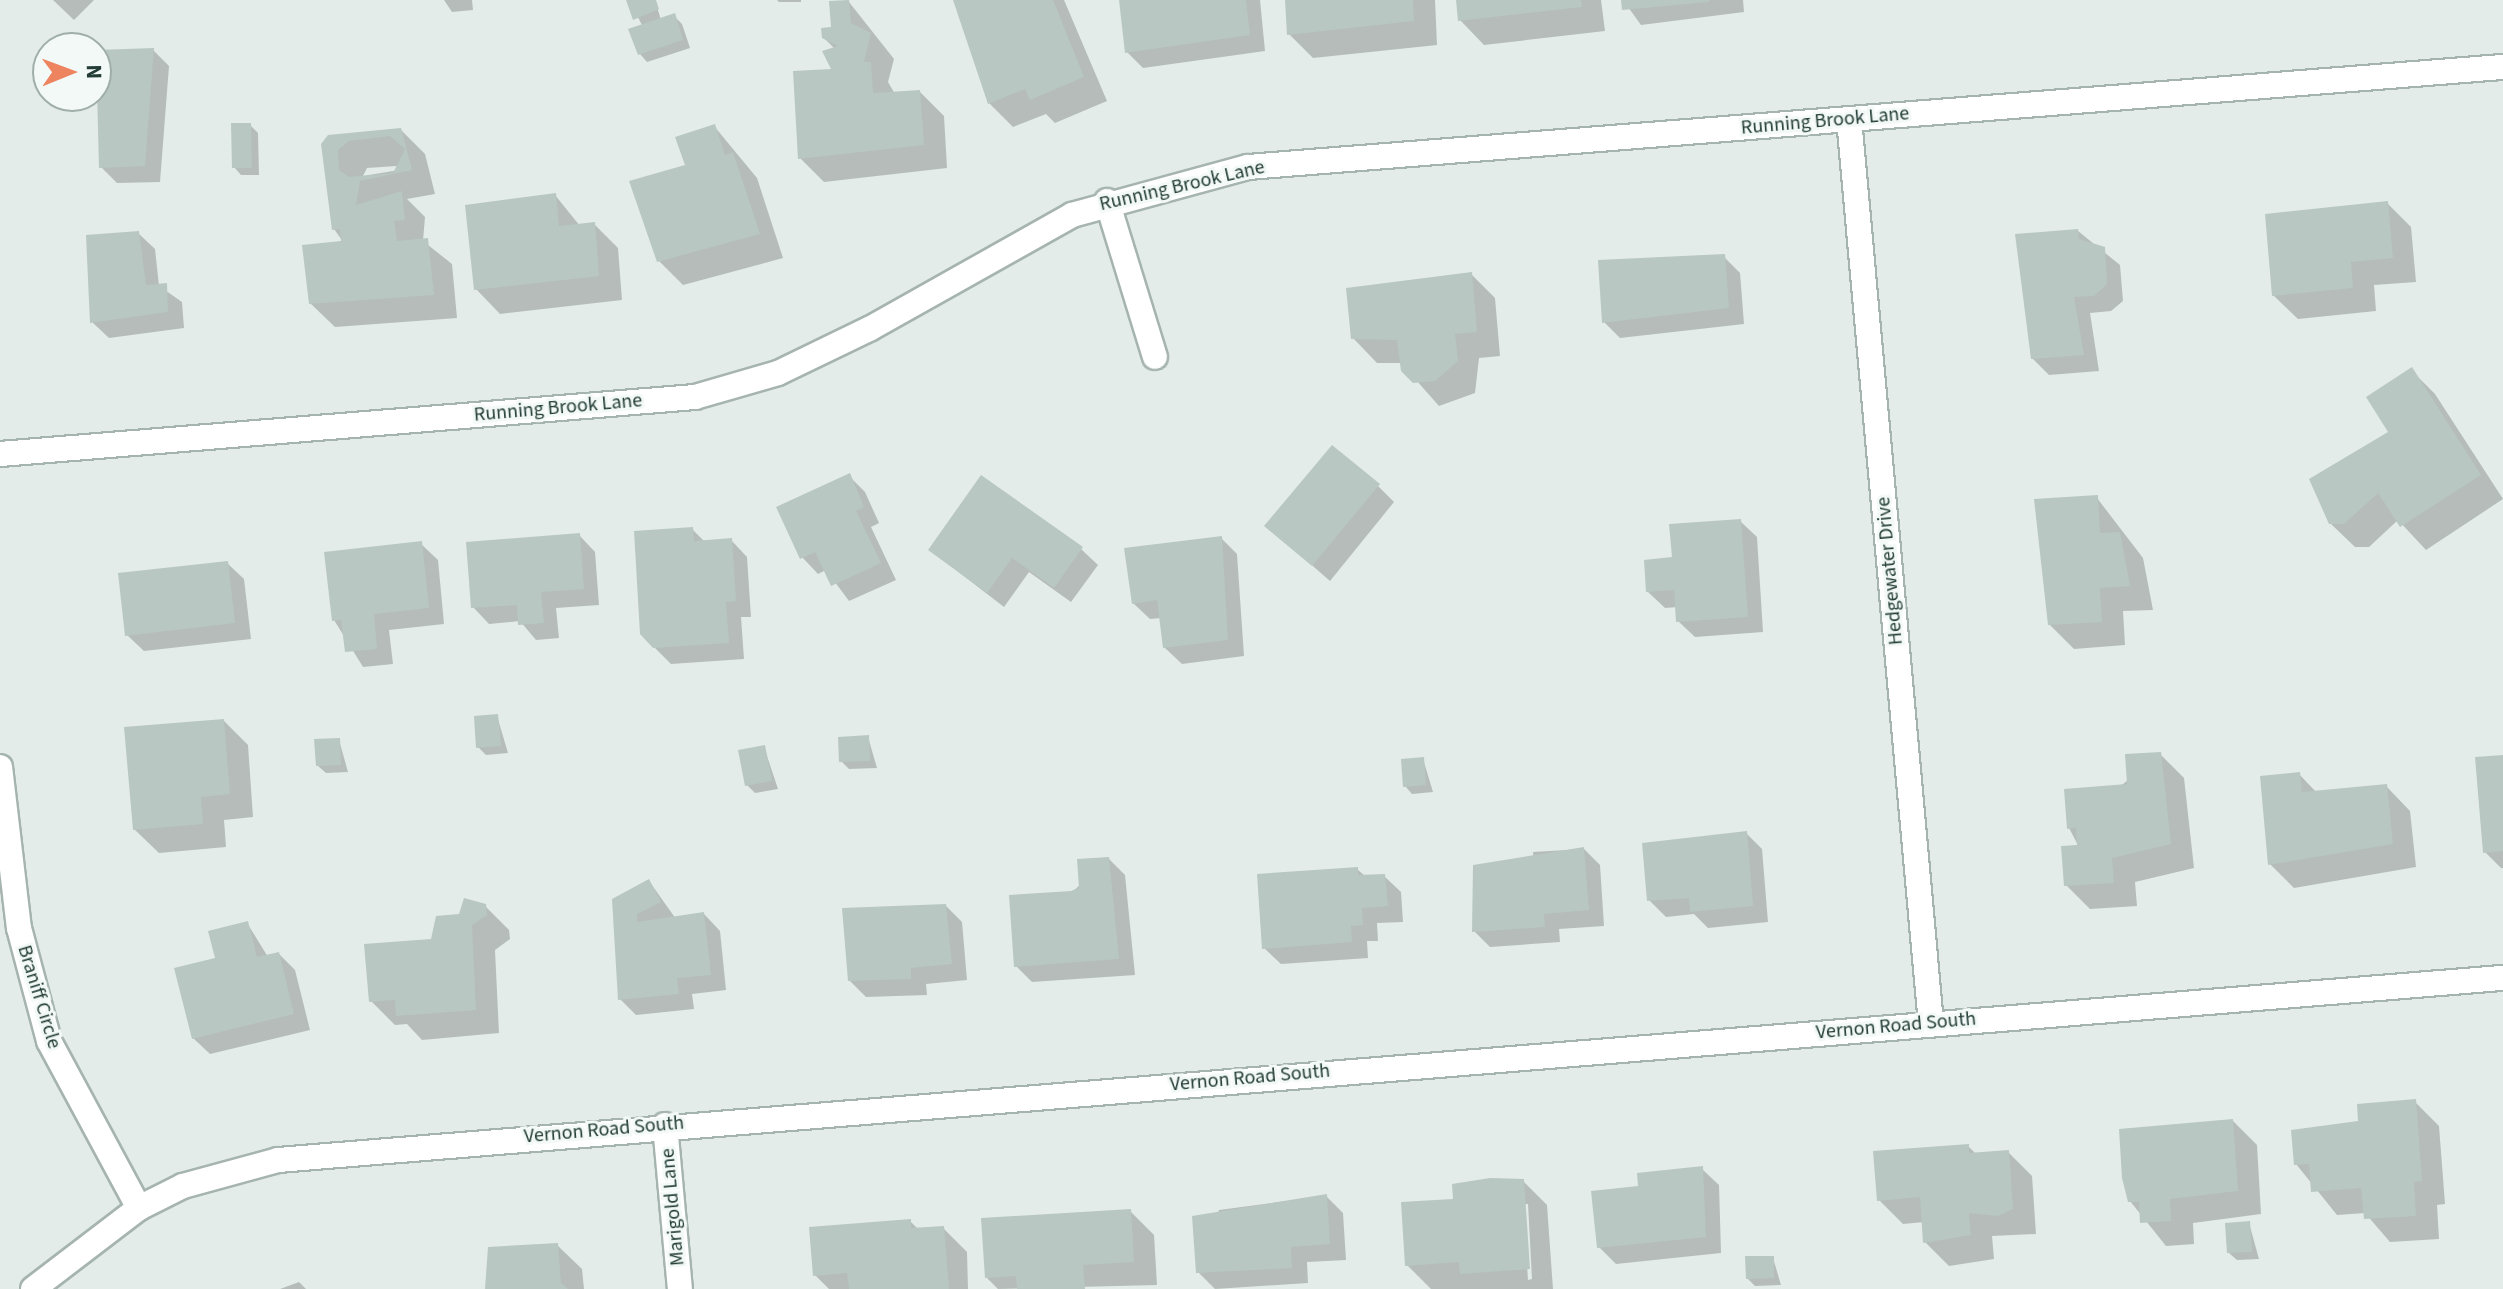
<!DOCTYPE html>
<style>
body{margin:0}
#map{position:relative;width:2503px;height:1289px;overflow:hidden;background:#e3ece8;font-family:"Source Sans 3",sans-serif}
div>[style]{position:absolute}
.shadow>*{inset:0;background:#0003}
.building>*{inset:0;background:#b8c7c1}
.roads{filter:drop-shadow(2px 0 #a6b4af) drop-shadow(-2px 0 #a6b4af) drop-shadow(0 2px #a6b4af) drop-shadow(0 -2px #a6b4af)}
.minor>*{height:24px;margin:-12px;padding:0 12px;transform-origin:12px;border-radius:12px;background:#fff}
span{translate:-50% -50%;white-space:nowrap;text-align:center;line-height:1.15;-webkit-text-stroke:6px #f3f9f6;paint-order:stroke}
.street-label{font-size:20px;color:#233d36}
.north{position:absolute;left:32px;top:32px;width:80px;height:80px;box-sizing:border-box;background:#f3f9f6;border:2px solid #a0aea9;border-radius:50%;rotate:89deg;font-size:22px;font-weight:700;line-height:32px;text-align:center;color:#233d36}
.north::after{content:'';display:block;margin:auto;width:28px;height:36px;background:#ee835f;clip-path:polygon(50% 0,100% 100%,50% 72%,0 100%)}
</style>
<div id="map">
<div class="shadow">
<i style="clip-path:polygon(53px 0,94px 0,74px 20px)"></i>
<i style="clip-path:polygon(444px 0,472px 0,473px 10px,452px 12px)"></i>
<i style="clip-path:polygon(629px 0,655px 0,661px 20px,674px 16px,682px 24px,690px 48px,647px 62px,640px 54px,643px 27px)"></i>
<i style="clip-path:polygon(777px 0,801px 0,801px 2px,779px 2px)"></i>
<i style="clip-path:polygon(955px 0,1064px 0,1107px 101px,1055px 123px,1046px 114px,1013px 127px,989px 103px)"></i>
<i style="clip-path:polygon(1121px 0,1260px 0,1265px 51px,1143px 68px,1127px 52px)"></i>
<i style="clip-path:polygon(1287px 0,1435px 0,1437px 45px,1313px 58px,1289px 34px)"></i>
<i style="clip-path:polygon(1458px 0,1601px 0,1605px 31px,1484px 45px,1460px 20px)"></i>
<i style="clip-path:polygon(1623px 0,1743px 0,1744px 12px,1641px 25px)"></i>
<i style="clip-path:polygon(849px 2px,894px 59px,888px 82px,895px 94px,920px 92px,944px 116px,947px 168px,824px 182px,800px 158px,834px 71px,835px 49px,824px 38px)"></i>
<i style="clip-path:polygon(153px 50px,169px 66px,160px 182px,117px 183px,101px 167px,96px 52px)"></i>
<i style="clip-path:polygon(250px 125px,258px 133px,259px 175px,241px 175px,234px 167px)"></i>
<i style="clip-path:polygon(714px 126px,757px 178px,783px 258px,683px 285px,659px 261px,687px 166px)"></i>
<i style="clip-path:polygon(evenodd,401px 130px,425px 154px,435px 194px,407px 199px,425px 217px,423px 241px,452px 264px,457px 318px,335px 327px,310px 303px,344px 243px,334px 229px,323px 144px,401px 130px,411px 165px,411px 168px,363px 176px,367px 168px,411px 165px)"></i>
<i style="clip-path:polygon(555px 195px,580px 226px,594px 224px,618px 248px,622px 300px,500px 314px,476px 289px)"></i>
<i style="clip-path:polygon(2387px 203px,2411px 227px,2416px 282px,2374px 285px,2376px 311px,2298px 319px,2273px 295px)"></i>
<i style="clip-path:polygon(2078px 231px,2120px 265px,2123px 301px,2111px 311px,2090px 313px,2099px 371px,2049px 375px,2032px 358px)"></i>
<i style="clip-path:polygon(138px 233px,155px 249px,159px 286px,182px 302px,184px 328px,109px 338px,92px 322px)"></i>
<i style="clip-path:polygon(1724px 257px,1740px 273px,1744px 324px,1620px 338px,1604px 322px)"></i>
<i style="clip-path:polygon(1471px 274px,1495px 298px,1500px 356px,1479px 358px,1475px 393px,1439px 406px,1401px 363px,1377px 363px,1353px 338px)"></i>
<i style="clip-path:polygon(2411px 370px,2435px 394px,2503px 499px,2426px 550px,2398px 520px,2369px 547px,2355px 547px,2330px 523px,2391px 433px)"></i>
<i style="clip-path:polygon(849px 476px,865px 492px,879px 523px,871px 527px,896px 580px,849px 601px,826px 570px,818px 574px,802px 557px)"></i>
<i style="clip-path:polygon(1378px 486px,1394px 502px,1330px 581px,1267px 526px)"></i>
<i style="clip-path:polygon(2097px 498px,2143px 558px,2153px 610px,2123px 611px,2125px 645px,2074px 649px,2050px 625px)"></i>
<i style="clip-path:polygon(1740px 521px,1757px 537px,1763px 632px,1695px 637px,1678px 621px,1678px 607px,1665px 608px,1648px 592px,1674px 559px)"></i>
<i style="clip-path:polygon(692px 529px,705px 542px,731px 540px,747px 557px,751px 617px,741px 617px,744px 659px,671px 664px,654px 647px)"></i>
<i style="clip-path:polygon(579px 535px,595px 552px,599px 605px,556px 608px,559px 638px,536px 640px,520px 621px,489px 624px,473px 607px)"></i>
<i style="clip-path:polygon(1221px 538px,1237px 554px,1244px 656px,1182px 664px,1165px 648px,1161px 618px,1150px 619px,1133px 603px)"></i>
<i style="clip-path:polygon(421px 544px,438px 560px,444px 624px,389px 630px,393px 664px,363px 667px,334px 620px)"></i>
<i style="clip-path:polygon(1081px 549px,1098px 565px,1071px 602px,1029px 572px,1004px 607px,930px 550px)"></i>
<i style="clip-path:polygon(227px 563px,244px 579px,251px 639px,144px 651px,127px 635px)"></i>
<i style="clip-path:polygon(497px 716px,508px 753px,486px 755px,478px 747px)"></i>
<i style="clip-path:polygon(224px 721px,248px 745px,253px 817px,224px 820px,226px 847px,159px 853px,134px 829px)"></i>
<i style="clip-path:polygon(868px 737px,877px 768px,849px 769px,841px 761px)"></i>
<i style="clip-path:polygon(339px 740px,348px 772px,326px 773px,318px 766px)"></i>
<i style="clip-path:polygon(764px 747px,778px 789px,755px 793px,747px 785px)"></i>
<i style="clip-path:polygon(2160px 754px,2184px 778px,2194px 868px,2135px 882px,2137px 906px,2090px 909px,2066px 885px,2079px 847px,2069px 828px)"></i>
<i style="clip-path:polygon(2503px 757px,2503px 868px,2501px 868px,2485px 852px)"></i>
<i style="clip-path:polygon(1423px 759px,1433px 792px,1412px 794px,1405px 786px)"></i>
<i style="clip-path:polygon(2299px 774px,2317px 793px,2386px 786px,2410px 811px,2416px 867px,2294px 888px,2270px 864px)"></i>
<i style="clip-path:polygon(1746px 833px,1762px 849px,1768px 922px,1708px 928px,1694px 914px,1666px 917px,1649px 900px)"></i>
<i style="clip-path:polygon(1584px 849px,1600px 865px,1604px 926px,1559px 929px,1560px 942px,1490px 947px,1474px 931px,1534px 862px,1533px 852px)"></i>
<i style="clip-path:polygon(1109px 859px,1125px 875px,1135px 975px,1032px 982px,1016px 966px,1071px 893px)"></i>
<i style="clip-path:polygon(1357px 869px,1366px 877px,1384px 876px,1401px 892px,1403px 922px,1377px 923px,1378px 941px,1367px 941px,1368px 958px,1281px 964px,1264px 948px)"></i>
<i style="clip-path:polygon(649px 881px,676px 919px,704px 914px,720px 931px,726px 990px,692px 994px,694px 1009px,636px 1015px,620px 999px,614px 900px)"></i>
<i style="clip-path:polygon(485px 906px,509px 930px,510px 939px,495px 950px,499px 1033px,422px 1040px,407px 1024px,395px 1025px,371px 1001px,433px 941px)"></i>
<i style="clip-path:polygon(946px 906px,962px 922px,967px 980px,926px 984px,927px 995px,866px 997px,850px 981px)"></i>
<i style="clip-path:polygon(247px 923px,268px 957px,279px 954px,295px 970px,310px 1030px,210px 1054px,193px 1038px,218px 959px)"></i>
<i style="clip-path:polygon(2415px 1102px,2439px 1126px,2445px 1204px,2437px 1205px,2439px 1239px,2390px 1242px,2365px 1213px,2337px 1215px,2296px 1164px,2360px 1123px)"></i>
<i style="clip-path:polygon(2233px 1121px,2257px 1145px,2261px 1214px,2193px 1223px,2194px 1244px,2166px 1246px,2130px 1201px)"></i>
<i style="clip-path:polygon(1968px 1146px,1976px 1154px,2008px 1152px,2032px 1176px,2036px 1234px,1992px 1236px,1994px 1259px,1949px 1266px,1925px 1242px,1924px 1222px,1903px 1224px,1879px 1200px)"></i>
<i style="clip-path:polygon(1702px 1169px,1719px 1185px,1721px 1253px,1616px 1264px,1599px 1247px,1640px 1188px)"></i>
<i style="clip-path:polygon(evenodd,1523px 1181px,1547px 1205px,1553px 1289px,1431px 1289px,1407px 1265px,1455px 1201px,1523px 1181px,1523px 1204px,1528px 1204px,1532px 1279px,1528px 1280px,1523px 1204px)"></i>
<i style="clip-path:polygon(1326px 1196px,1343px 1213px,1346px 1260px,1307px 1262px,1308px 1283px,1215px 1289px,1198px 1272px,1219px 1210px)"></i>
<i style="clip-path:polygon(1130px 1211px,1154px 1235px,1157px 1285px,998px 1289px,987px 1278px)"></i>
<i style="clip-path:polygon(910px 1221px,919px 1230px,943px 1228px,967px 1252px,968px 1289px,829px 1289px,815px 1275px)"></i>
<i style="clip-path:polygon(2249px 1223px,2259px 1259px,2237px 1260px,2229px 1253px)"></i>
<i style="clip-path:polygon(557px 1245px,582px 1269px,584px 1289px,489px 1289px)"></i>
<i style="clip-path:polygon(1773px 1258px,1781px 1285px,1755px 1286px,1747px 1278px)"></i>
<i style="clip-path:polygon(299px 1282px,306px 1289px,280px 1289px)"></i>
</div>
<div class="building">
<i style="clip-path:polygon(626px 0,656px 0,659px 9px,633px 20px)"></i>
<i style="clip-path:polygon(849px 0,851px 23px,871px 33px,864px 62px,871px 62px,873px 93px,920px 90px,924px 145px,798px 159px,793px 71px,831px 69px,822px 51px,838px 46px,822px 38px,821px 28px,831px 27px,829px 1px)"></i>
<i style="clip-path:polygon(953px 0,1053px 0,1084px 77px,1030px 100px,1025px 89px,988px 104px)"></i>
<i style="clip-path:polygon(1119px 0,1246px 0,1250px 35px,1125px 53px)"></i>
<i style="clip-path:polygon(1285px 0,1413px 0,1414px 21px,1287px 35px)"></i>
<i style="clip-path:polygon(1456px 0,1581px 0,1582px 7px,1458px 21px)"></i>
<i style="clip-path:polygon(1621px 0,1709px 0,1709px 2px,1622px 10px)"></i>
<i style="clip-path:polygon(675px 13px,683px 40px,638px 55px,628px 29px)"></i>
<i style="clip-path:polygon(154px 48px,145px 166px,99px 168px,96px 50px)"></i>
<i style="clip-path:polygon(231px 123px,251px 123px,252px 168px,232px 168px)"></i>
<i style="clip-path:polygon(715px 124px,725px 155px,733px 152px,760px 234px,657px 262px,629px 181px,685px 165px,675px 137px)"></i>
<i style="clip-path:polygon(evenodd,401px 128px,412px 170px,360px 181px,356px 205px,402px 191px,405px 220px,394px 221px,397px 241px,428px 238px,434px 295px,309px 304px,302px 245px,341px 241px,340px 229px,332px 230px,321px 144px,328px 135px,401px 128px,390px 136px,405px 149px,393px 173px,349px 177px,339px 170px,338px 150px,349px 141px,390px 136px)"></i>
<i style="clip-path:polygon(556px 193px,559px 226px,595px 222px,599px 276px,474px 290px,465px 205px)"></i>
<i style="clip-path:polygon(2388px 201px,2393px 258px,2351px 262px,2353px 288px,2272px 296px,2265px 214px)"></i>
<i style="clip-path:polygon(2078px 229px,2079px 239px,2105px 247px,2107px 284px,2094px 296px,2074px 297px,2084px 355px,2031px 359px,2015px 234px)"></i>
<i style="clip-path:polygon(139px 231px,146px 285px,167px 283px,168px 312px,90px 323px,86px 235px)"></i>
<i style="clip-path:polygon(1725px 254px,1729px 308px,1602px 323px,1598px 260px)"></i>
<i style="clip-path:polygon(1472px 272px,1477px 332px,1455px 334px,1458px 361px,1435px 381px,1413px 383px,1401px 371px,1397px 340px,1351px 339px,1346px 288px)"></i>
<i style="clip-path:polygon(2412px 367px,2481px 475px,2400px 527px,2378px 493px,2344px 524px,2329px 524px,2309px 479px,2388px 432px,2366px 397px)"></i>
<i style="clip-path:polygon(1332px 445px,1380px 484px,1312px 566px,1264px 526px)"></i>
<i style="clip-path:polygon(850px 473px,864px 507px,856px 511px,881px 563px,831px 586px,815px 552px,800px 559px,776px 507px)"></i>
<i style="clip-path:polygon(981px 475px,1083px 547px,1054px 588px,1012px 558px,987px 593px,928px 550px)"></i>
<i style="clip-path:polygon(2098px 495px,2100px 533px,2120px 532px,2130px 586px,2100px 588px,2102px 622px,2048px 625px,2034px 499px)"></i>
<i style="clip-path:polygon(1741px 519px,1748px 617px,1676px 622px,1674px 590px,1646px 592px,1644px 560px,1672px 557px,1669px 524px)"></i>
<i style="clip-path:polygon(693px 527px,694px 541px,732px 538px,736px 601px,726px 602px,729px 643px,653px 648px,640px 634px,634px 531px)"></i>
<i style="clip-path:polygon(580px 533px,584px 589px,541px 592px,544px 623px,518px 625px,517px 605px,471px 608px,466px 542px)"></i>
<i style="clip-path:polygon(1222px 536px,1228px 640px,1163px 648px,1157px 600px,1132px 604px,1124px 548px)"></i>
<i style="clip-path:polygon(422px 541px,429px 608px,374px 614px,377px 649px,345px 652px,341px 620px,332px 621px,324px 552px)"></i>
<i style="clip-path:polygon(228px 561px,235px 623px,125px 636px,118px 573px)"></i>
<i style="clip-path:polygon(498px 714px,501px 746px,476px 748px,474px 716px)"></i>
<i style="clip-path:polygon(224px 719px,230px 794px,201px 797px,203px 824px,133px 830px,124px 727px)"></i>
<i style="clip-path:polygon(869px 735px,870px 761px,839px 762px,838px 737px)"></i>
<i style="clip-path:polygon(340px 738px,341px 765px,316px 766px,314px 739px)"></i>
<i style="clip-path:polygon(765px 745px,772px 781px,745px 786px,738px 750px)"></i>
<i style="clip-path:polygon(2161px 752px,2171px 844px,2112px 858px,2114px 883px,2064px 886px,2061px 846px,2077px 845px,2076px 828px,2067px 829px,2064px 789px,2127px 784px,2125px 754px)"></i>
<i style="clip-path:polygon(2503px 755px,2503px 851px,2483px 853px,2475px 757px)"></i>
<i style="clip-path:polygon(1424px 757px,1426px 785px,1403px 787px,1401px 759px)"></i>
<i style="clip-path:polygon(2300px 772px,2302px 792px,2387px 784px,2393px 844px,2268px 865px,2260px 776px)"></i>
<i style="clip-path:polygon(1747px 831px,1753px 906px,1690px 912px,1689px 898px,1647px 901px,1642px 843px)"></i>
<i style="clip-path:polygon(1584px 847px,1589px 910px,1544px 914px,1545px 927px,1472px 932px,1473px 865px)"></i>
<i style="clip-path:polygon(1109px 857px,1119px 959px,1014px 967px,1009px 895px,1071px 891px,1079px 888px,1077px 859px)"></i>
<i style="clip-path:polygon(1358px 867px,1358px 875px,1385px 874px,1388px 906px,1362px 908px,1363px 925px,1351px 926px,1352px 942px,1262px 949px,1257px 874px)"></i>
<i style="clip-path:polygon(649px 879px,661px 902px,637px 914px,637px 922px,704px 912px,711px 975px,677px 978px,679px 994px,618px 1000px,612px 899px)"></i>
<i style="clip-path:polygon(464px 898px,486px 904px,487px 915px,472px 925px,476px 1010px,396px 1016px,395px 1000px,369px 1002px,364px 944px,431px 939px,436px 916px,459px 914px)"></i>
<i style="clip-path:polygon(946px 904px,952px 964px,911px 968px,911px 979px,848px 981px,842px 908px)"></i>
<i style="clip-path:polygon(248px 921px,257px 957px,279px 952px,294px 1014px,192px 1039px,174px 968px,215px 958px,208px 931px)"></i>
<i style="clip-path:polygon(2416px 1099px,2422px 1181px,2414px 1182px,2416px 1216px,2364px 1219px,2361px 1188px,2311px 1192px,2309px 1164px,2294px 1165px,2291px 1130px,2358px 1121px,2357px 1104px)"></i>
<i style="clip-path:polygon(2233px 1119px,2238px 1191px,2170px 1199px,2171px 1221px,2140px 1223px,2139px 1202px,2128px 1202px,2122px 1178px,2119px 1129px)"></i>
<i style="clip-path:polygon(1969px 1144px,1969px 1153px,2009px 1150px,2013px 1209px,1998px 1216px,1969px 1213px,1971px 1235px,1923px 1243px,1920px 1197px,1877px 1201px,1873px 1151px)"></i>
<i style="clip-path:polygon(1703px 1166px,1706px 1237px,1597px 1248px,1591px 1191px,1638px 1186px,1637px 1173px)"></i>
<i style="clip-path:polygon(1490px 1178px,1524px 1179px,1530px 1269px,1460px 1274px,1459px 1262px,1405px 1266px,1401px 1202px,1453px 1199px,1452px 1184px)"></i>
<i style="clip-path:polygon(1327px 1194px,1330px 1244px,1291px 1247px,1292px 1268px,1196px 1273px,1192px 1216px)"></i>
<i style="clip-path:polygon(1131px 1209px,1134px 1262px,1083px 1265px,1085px 1289px,1017px 1289px,1016px 1276px,985px 1278px,981px 1218px)"></i>
<i style="clip-path:polygon(911px 1219px,911px 1228px,944px 1226px,949px 1289px,849px 1289px,847px 1273px,813px 1276px,809px 1227px)"></i>
<i style="clip-path:polygon(2250px 1221px,2252px 1252px,2227px 1253px,2225px 1223px)"></i>
<i style="clip-path:polygon(558px 1243px,561px 1283px,568px 1289px,485px 1289px,488px 1247px)"></i>
<i style="clip-path:polygon(1745px 1256px,1774px 1256px,1774px 1278px,1746px 1279px)"></i>
</div>
<div class="roads">
<div class="minor">
<i style="left:1849px;top:119px;width:909px;rotate:84.82deg"></i>
<i style="left:1107px;top:201px;width:163px;rotate:72.9deg"></i>
<i style="left:0;top:454px;width:697px;rotate:-4.69deg"></i>
<i style="left:695px;top:397px;width:86px;rotate:-16.1deg"></i>
<i style="left:778px;top:373px;width:103px;rotate:-25.8deg"></i>
<i style="left:871px;top:328px;width:231px;rotate:-29.3deg"></i>
<i style="left:1072px;top:215px;width:182px;rotate:-15.3deg"></i>
<i style="left:1248px;top:167px;width:1259px;rotate:-4.56deg"></i>
<i style="left:0;top:767px;width:162px;rotate:83.3deg"></i>
<i style="left:19px;top:928px;width:117px;rotate:75.1deg"></i>
<i style="left:49px;top:1041px;width:190px;rotate:61.7deg"></i>
<i style="left:665px;top:1125px;width:165px;rotate:84.8deg"></i>
<i style="left:33px;top:1289px;width:133px;rotate:-37.4deg"></i>
<i style="left:139px;top:1208px;width:49px;rotate:-26.6deg"></i>
<i style="left:183px;top:1186px;width:98px;rotate:-15.3deg"></i>
<i style="left:278px;top:1160px;width:2232px;rotate:-4.68deg"></i>
</div>
</div>
<div class="street-label">
<span style="left:1825px;top:121px;rotate:-5deg">Running Brook Lane</span>
<span style="left:1182px;top:186px;rotate:-13deg">Running Brook Lane</span>
<span style="left:558px;top:408px;rotate:-5deg">Running Brook Lane</span>
<span style="left:1890px;top:571px;rotate:-95deg">Hedgewater Drive</span>
<span style="left:39px;top:997px;rotate:73deg">Braniff Circle</span>
<span style="left:1896px;top:1026px;rotate:-5deg">Vernon Road South</span>
<span style="left:1250px;top:1078px;rotate:-5deg">Vernon Road South</span>
<span style="left:604px;top:1130px;rotate:-5deg">Vernon Road South</span>
<span style="left:673px;top:1207px;rotate:-95deg">Marigold Lane</span>
</div>
<div class="north">N</div>
</div>
